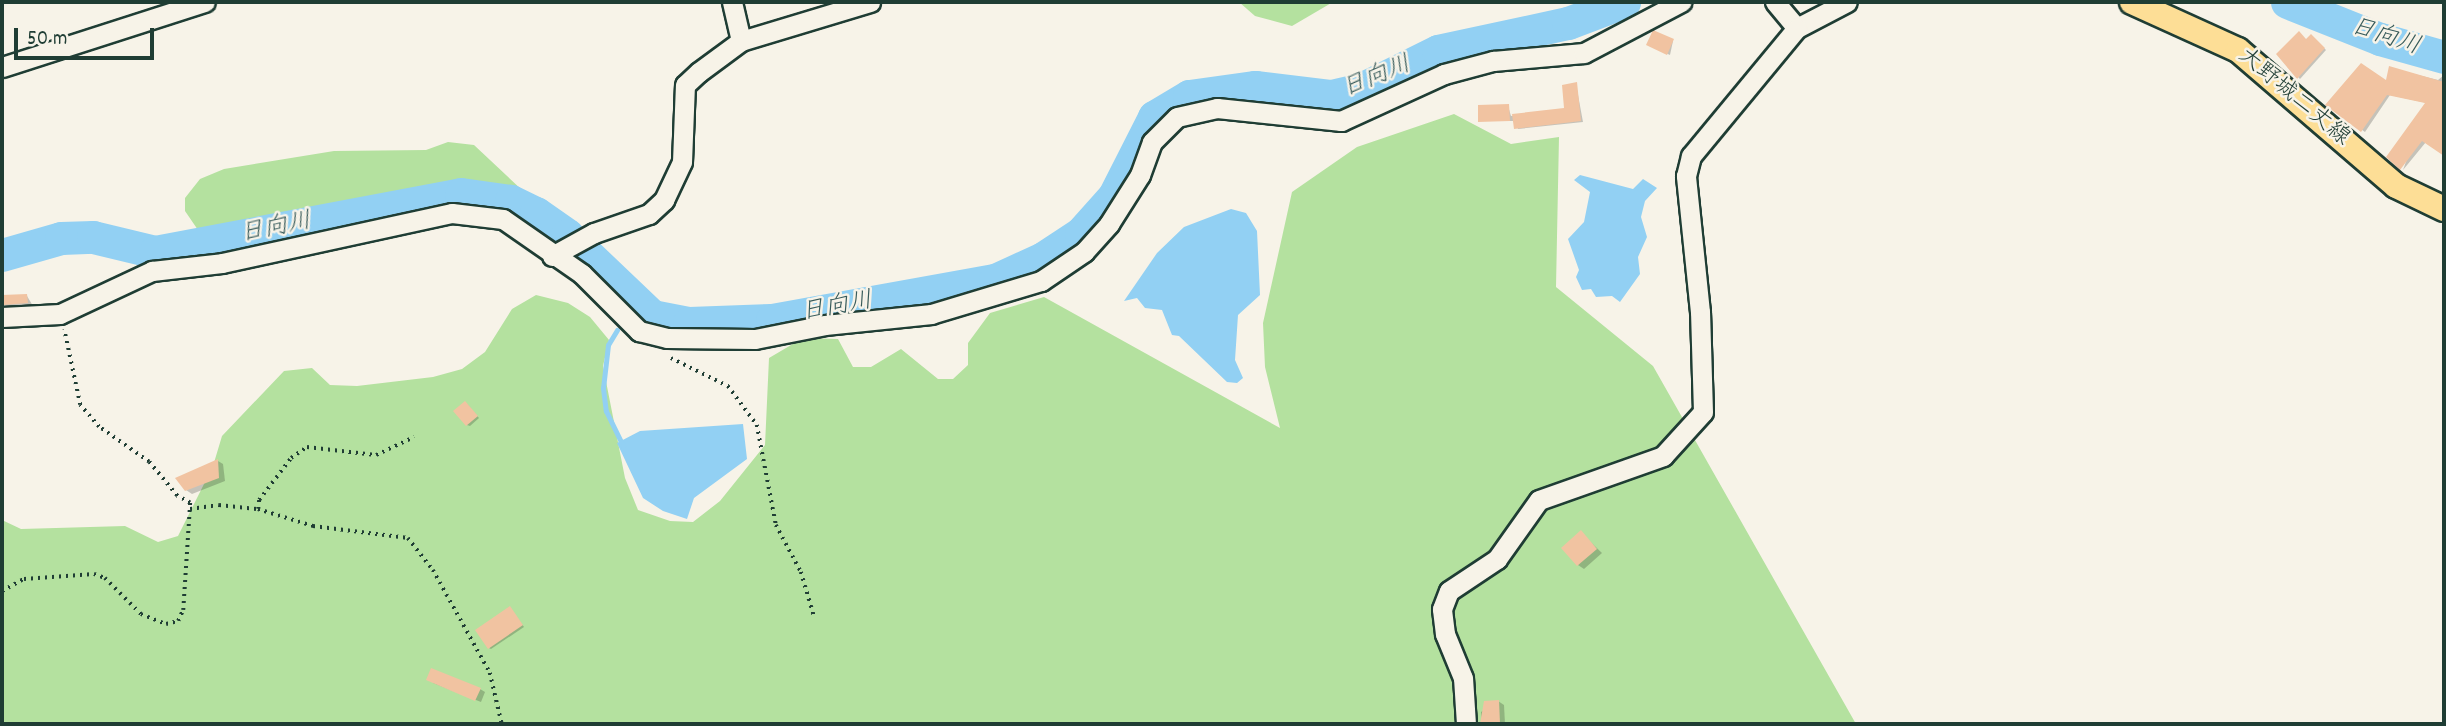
<!DOCTYPE html>
<meta charset="utf-8">
<style>
body{margin:0}
#map{position:relative;width:2446px;height:726px;overflow:hidden;background:#f7f3e8;font-family:Dekko,"Klee One",sans-serif}
div>[style]{position:absolute}
.green>*{inset:0;background:#b4e19f}
.water>*{inset:0;background:#92d0f3}
.shadow>*{inset:0;background:#0003}
.stream>*{height:5px;margin:-2.5px;padding:0 2.5px;transform-origin:2.5px;border-radius:2.5px;background:#92d0f3}
.river>*{height:33px;margin:-16.5px;padding:0 16.5px;transform-origin:16.5px;border-radius:16.5px;background:#92d0f3}
.building>*{inset:0;background:#f1c3a1}
.path>*{height:3.5px;margin-top:-1.75px;transform-origin:0;background:repeating-linear-gradient(90deg,#1f3d34 0 2px,transparent 0 7px)}
.roads{filter:drop-shadow(2px 0 #1f3d34) drop-shadow(-2px 0 #1f3d34) drop-shadow(0 2px #1f3d34) drop-shadow(0 -2px #1f3d34)}
.minor>*{height:19px;margin:-9.5px;padding:0 9.5px;transform-origin:9.5px;border-radius:9.5px;background:#f7f3e8}
.major>*{height:24px;margin:-12px;padding:0 12px;transform-origin:12px;border-radius:12px;background:#fdde96}
span{translate:-50% -50%;white-space:nowrap;text-align:center;line-height:1.15;-webkit-text-stroke:5px #f7f3e8;paint-order:stroke}
.street-label{font-size:23px;color:#1f3d34}
.water-label{font-size:24px;color:#365a5a;font-style:italic}
.frame{position:absolute;inset:0;border:4px solid #1f3d34;pointer-events:none}
.scale{position:absolute;left:14px;top:28px;width:140px;height:32px;box-sizing:border-box;border:4px solid #1f3d34;border-top:0;padding-left:9px;font-size:21px;line-height:24px;white-space:nowrap;color:#1f3d34;-webkit-text-stroke:5px #f7f3e8;paint-order:stroke}
</style>
<div id="map">
<div class="green">
<i style="clip-path:polygon(1239px 2px,1333px 2px,1292px 26px,1255px 16px)"></i>
<i style="clip-path:polygon(1454px 114px,1511px 144px,1559px 137px,1556px 287px,1653px 366px,1856px 724px,2px 724px,2px 520px,21px 529px,125px 526px,158px 542px,178px 536px,213px 466px,222px 436px,284px 371px,312px 368px,330px 385px,357px 386px,433px 377px,462px 369px,485px 352px,512px 309px,536px 295px,568px 303px,590px 317px,609px 340px,603px 366px,625px 478px,638px 510px,670px 521px,693px 522px,720px 501px,765px 445px,769px 358px,803px 338px,838px 339px,853px 367px,871px 367px,901px 349px,938px 379px,953px 379px,968px 365px,968px 343px,990px 313px,1044px 297px,1280px 428px,1265px 367px,1263px 323px,1292px 192px,1357px 147px)"></i>
<i style="clip-path:polygon(448px 142px,474px 145px,523px 191px,449px 190px,283px 225px,218px 233px,198px 230px,185px 211px,185px 198px,200px 179px,224px 169px,334px 151px,426px 150px)"></i>
</div>
<div class="water">
<i style="clip-path:polygon(1580px 175px,1633px 189px,1643px 179px,1657px 188px,1645px 201px,1641px 217px,1647px 237px,1638px 257px,1640px 274px,1620px 302px,1612px 296px,1596px 297px,1591px 289px,1582px 290px,1576px 277px,1579px 270px,1568px 239px,1584px 222px,1590px 192px,1574px 180px)"></i>
<i style="clip-path:polygon(1231px 209px,1246px 213px,1257px 231px,1260px 295px,1238px 315px,1235px 360px,1243px 378px,1237px 383px,1227px 382px,1179px 336px,1172px 335px,1162px 310px,1145px 308px,1137px 298px,1124px 301px,1157px 253px,1184px 227px)"></i>
<i style="clip-path:polygon(743px 424px,747px 459px,694px 498px,687px 519px,663px 511px,643px 498px,617px 443px,640px 431px)"></i>
</div>
<div class="shadow">
<i style="clip-path:polygon(2313px 37px,2326px 50px,2300px 79px,2298px 77px)"></i>
<i style="clip-path:polygon(1673px 41px,1670px 55px,1648px 45px)"></i>
<i style="clip-path:polygon(2390px 68px,2438px 80px,2444px 75px,2444px 154px,2426px 142px,2403px 170px,2427px 103px,2390px 95px,2365px 132px,2327px 105px,2387px 82px)"></i>
<i style="clip-path:polygon(1576px 84px,1583px 122px,1518px 129px,1515px 121px,1480px 121px,1508px 106px,1511px 116px,1566px 109px)"></i>
<i style="clip-path:polygon(27px 296px,33px 306px,2px 311px,2px 297px)"></i>
<i style="clip-path:polygon(467px 404px,479px 418px,470px 426px,467px 425px)"></i>
<i style="clip-path:polygon(218px 461px,223px 464px,225px 481px,192px 494px,186px 490px)"></i>
<i style="clip-path:polygon(1581px 533px,1602px 553px,1584px 569px,1578px 565px)"></i>
<i style="clip-path:polygon(510px 608px,524px 627px,491px 649px,489px 648px)"></i>
<i style="clip-path:polygon(433px 683px,480px 689px,485px 692px,481px 702px)"></i>
<i style="clip-path:polygon(1498px 701px,1504px 705px,1505px 724px,1482px 724px,1481px 712px)"></i>
</div>
<div class="stream">
<i style="left:617px;top:330px;width:17px;rotate:121deg"></i>
<i style="left:608px;top:345px;width:43px;rotate:96.6deg"></i>
<i style="left:603px;top:388px;width:23px;rotate:83deg"></i>
<i style="left:606px;top:411px;width:39px;rotate:64deg"></i>
</div>
<div class="river">
<i style="left:2287px;top:2px;width:100px;rotate:21.7deg"></i>
<i style="left:2380px;top:39px;width:66px;rotate:15.7deg"></i>
<i style="left:2px;top:255px;width:61px;rotate:-16.1deg"></i>
<i style="left:61px;top:238px;width:32px;rotate:-2deg"></i>
<i style="left:93px;top:237px;width:64px;rotate:13.6deg"></i>
<i style="left:155px;top:252px;width:311px;rotate:-10.7deg"></i>
<i style="left:461px;top:194px;width:50px;rotate:8deg"></i>
<i style="left:511px;top:201px;width:28px;rotate:26deg"></i>
<i style="left:536px;top:213px;width:38px;rotate:35deg"></i>
<i style="left:567px;top:235px;width:117px;rotate:43.6deg"></i>
<i style="left:652px;top:316px;width:38px;rotate:11deg"></i>
<i style="left:689px;top:323px;width:83px;rotate:-2.1deg"></i>
<i style="left:772px;top:320px;width:227px;rotate:-10.2deg"></i>
<i style="left:995px;top:280px;width:53px;rotate:-24.6deg"></i>
<i style="left:1043px;top:258px;width:45px;rotate:-33.3deg"></i>
<i style="left:1081px;top:233px;width:50px;rotate:-48.3deg"></i>
<i style="left:1114px;top:196px;width:89px;rotate:-63.1deg"></i>
<i style="left:1154px;top:117px;width:41px;rotate:-31deg"></i>
<i style="left:1189px;top:96px;width:67px;rotate:-7.8deg"></i>
<i style="left:1255px;top:87px;width:77px;rotate:6.8deg"></i>
<i style="left:1331px;top:96px;width:31px;rotate:-13deg"></i>
<i style="left:1361px;top:89px;width:86px;rotate:-26.3deg"></i>
<i style="left:1438px;top:51px;width:133px;rotate:-12.2deg"></i>
<i style="left:1568px;top:23px;width:60px;rotate:-20.6deg"></i>
</div>
<div class="building">
<i style="clip-path:polygon(1653px 30px,1674px 39px,1667px 55px,1646px 45px)"></i>
<i style="clip-path:polygon(2299px 31px,2306px 39px,2311px 34px,2325px 48px,2297px 79px,2276px 54px)"></i>
<i style="clip-path:polygon(2361px 63px,2386px 80px,2389px 66px,2444px 82px,2444px 156px,2422px 141px,2400px 170px,2386px 157px,2425px 103px,2387px 95px,2361px 132px,2325px 105px)"></i>
<i style="clip-path:polygon(1577px 82px,1581px 121px,1514px 129px,1512px 114px,1564px 108px,1562px 85px)"></i>
<i style="clip-path:polygon(1509px 104px,1510px 121px,1478px 122px,1478px 105px)"></i>
<i style="clip-path:polygon(27px 294px,28px 303px,2px 305px,2px 295px)"></i>
<i style="clip-path:polygon(465px 401px,478px 416px,466px 426px,453px 411px)"></i>
<i style="clip-path:polygon(218px 459px,219px 478px,185px 491px,175px 478px)"></i>
<i style="clip-path:polygon(1581px 530px,1597px 549px,1577px 566px,1561px 548px)"></i>
<i style="clip-path:polygon(510px 606px,523px 625px,488px 649px,475px 630px)"></i>
<i style="clip-path:polygon(431px 668px,481px 688px,475px 701px,426px 680px)"></i>
<i style="clip-path:polygon(1499px 700px,1500px 724px,1480px 724px,1484px 701px)"></i>
</div>
<div class="path">
<i style="left:671px;top:358px;width:64px;rotate:26.2deg"></i>
<i style="left:728px;top:386px;width:49px;rotate:53.4deg"></i>
<i style="left:757px;top:425px;width:102px;rotate:79.2deg"></i>
<i style="left:776px;top:525px;width:53px;rotate:62deg"></i>
<i style="left:801px;top:572px;width:46px;rotate:73.5deg"></i>
<i style="left:190px;top:509px;width:29px;rotate:-8deg"></i>
<i style="left:219px;top:505px;width:39px;rotate:6deg"></i>
<i style="left:258px;top:509px;width:58px;rotate:17.2deg"></i>
<i style="left:313px;top:526px;width:96px;rotate:7.2deg"></i>
<i style="left:408px;top:538px;width:41px;rotate:52deg"></i>
<i style="left:433px;top:570px;width:118px;rotate:61deg"></i>
<i style="left:490px;top:673px;width:52px;rotate:76.8deg"></i>
<i style="left:258px;top:509px;width:9px;rotate:-84deg"></i>
<i style="left:259px;top:500px;width:53px;rotate:-52.7deg"></i>
<i style="left:291px;top:458px;width:19px;rotate:-35deg"></i>
<i style="left:307px;top:447px;width:69px;rotate:6.6deg"></i>
<i style="left:376px;top:455px;width:42px;rotate:-25.3deg"></i>
<i style="left:2px;top:591px;width:25px;rotate:-29deg"></i>
<i style="left:24px;top:579px;width:70px;rotate:-4.1deg"></i>
<i style="left:94px;top:574px;width:12px;rotate:20deg"></i>
<i style="left:105px;top:578px;width:51px;rotate:45deg"></i>
<i style="left:141px;top:614px;width:27px;rotate:22deg"></i>
<i style="left:166px;top:624px;width:12px;rotate:-14deg"></i>
<i style="left:178px;top:621px;width:12px;rotate:-66deg"></i>
<i style="left:183px;top:610px;width:107px;rotate:-86.3deg"></i>
<i style="left:190px;top:503px;width:15px;rotate:-152deg"></i>
<i style="left:177px;top:496px;width:44px;rotate:-129.5deg"></i>
<i style="left:149px;top:462px;width:61px;rotate:-145deg"></i>
<i style="left:99px;top:427px;width:29px;rotate:-131deg"></i>
<i style="left:80px;top:405px;width:77px;rotate:-102deg"></i>
</div>
<div class="roads">
<div class="minor">
<i style="left:732px;top:2px;width:40px;rotate:77deg"></i>
<i style="left:1775px;top:2px;width:34px;rotate:50deg"></i>
<i style="left:1797px;top:28px;width:56px;rotate:-27.5deg"></i>
<i style="left:2px;top:67px;width:213px;rotate:-17.8deg"></i>
<i style="left:552px;top:256px;width:48px;rotate:-28.7deg"></i>
<i style="left:594px;top:233px;width:58px;rotate:-19.1deg"></i>
<i style="left:649px;top:214px;width:21px;rotate:-43deg"></i>
<i style="left:664px;top:200px;width:42px;rotate:-64.7deg"></i>
<i style="left:682px;top:162px;width:77px;rotate:-87.8deg"></i>
<i style="left:685px;top:85px;width:19px;rotate:-43deg"></i>
<i style="left:699px;top:72px;width:52px;rotate:-36.4deg"></i>
<i style="left:741px;top:41px;width:135px;rotate:-16.8deg"></i>
<i style="left:2px;top:317px;width:58px;rotate:-3deg"></i>
<i style="left:60px;top:314px;width:102px;rotate:-25.1deg"></i>
<i style="left:152px;top:271px;width:70px;rotate:-6.5deg"></i>
<i style="left:222px;top:263px;width:235px;rotate:-12.3deg"></i>
<i style="left:452px;top:213px;width:51px;rotate:6.7deg"></i>
<i style="left:503px;top:219px;width:96px;rotate:34.8deg"></i>
<i style="left:582px;top:274px;width:81px;rotate:45deg"></i>
<i style="left:639px;top:331px;width:29px;rotate:14deg"></i>
<i style="left:667px;top:338px;width:88px;rotate:0.7deg"></i>
<i style="left:755px;top:339px;width:71px;rotate:-11.3deg"></i>
<i style="left:825px;top:325px;width:107px;rotate:-5.9deg"></i>
<i style="left:931px;top:314px;width:115px;rotate:-16.7deg"></i>
<i style="left:1041px;top:281px;width:52px;rotate:-34deg"></i>
<i style="left:1084px;top:252px;width:38px;rotate:-48deg"></i>
<i style="left:1109px;top:224px;width:58px;rotate:-57.7deg"></i>
<i style="left:1140px;top:175px;width:35px;rotate:-70deg"></i>
<i style="left:1152px;top:142px;width:35px;rotate:-45deg"></i>
<i style="left:1177px;top:117px;width:41px;rotate:-12.7deg"></i>
<i style="left:1217px;top:108px;width:125px;rotate:6deg"></i>
<i style="left:1341px;top:121px;width:113px;rotate:-24.5deg"></i>
<i style="left:1444px;top:74px;width:51px;rotate:-14.9deg"></i>
<i style="left:1493px;top:61px;width:91px;rotate:-5deg"></i>
<i style="left:1584px;top:53px;width:110px;rotate:-27.7deg"></i>
<i style="left:1466px;top:724px;width:46px;rotate:-93.7deg"></i>
<i style="left:1463px;top:678px;width:48px;rotate:-112.2deg"></i>
<i style="left:1445px;top:634px;width:25px;rotate:-97deg"></i>
<i style="left:1442px;top:609px;width:19px;rotate:-69deg"></i>
<i style="left:1449px;top:591px;width:58px;rotate:-33.7deg"></i>
<i style="left:1497px;top:559px;width:72px;rotate:-54.6deg"></i>
<i style="left:1539px;top:500px;width:132px;rotate:-19.5deg"></i>
<i style="left:1663px;top:456px;width:59px;rotate:-47.7deg"></i>
<i style="left:1703px;top:412px;width:100px;rotate:-91.7deg"></i>
<i style="left:1700px;top:312px;width:137px;rotate:-95.9deg"></i>
<i style="left:1686px;top:176px;width:21px;rotate:-76deg"></i>
<i style="left:1691px;top:156px;width:166px;rotate:-50.4deg"></i>
</div>
<div class="major">
<i style="left:2132px;top:2px;width:116px;rotate:24.4deg"></i>
<i style="left:2238px;top:50px;width:208px;rotate:40.7deg"></i>
<i style="left:2396px;top:186px;width:53px;rotate:25.6deg"></i>
</div>
</div>
<div class="street-label">
<span style="left:2293px;top:98px;rotate:40deg">大野城二丈線</span>
</div>
<div class="water-label">
<span style="left:2385px;top:38px;rotate:18deg">日向川</span>
<span style="left:1377px;top:78px;rotate:-22deg">日向川</span>
<span style="left:276px;top:229px;rotate:-11deg">日向川</span>
<span style="left:837px;top:308px;rotate:-10deg">日向川</span>
</div>
<div class="frame"></div>
<div class="scale">50 m</div>
</div>
